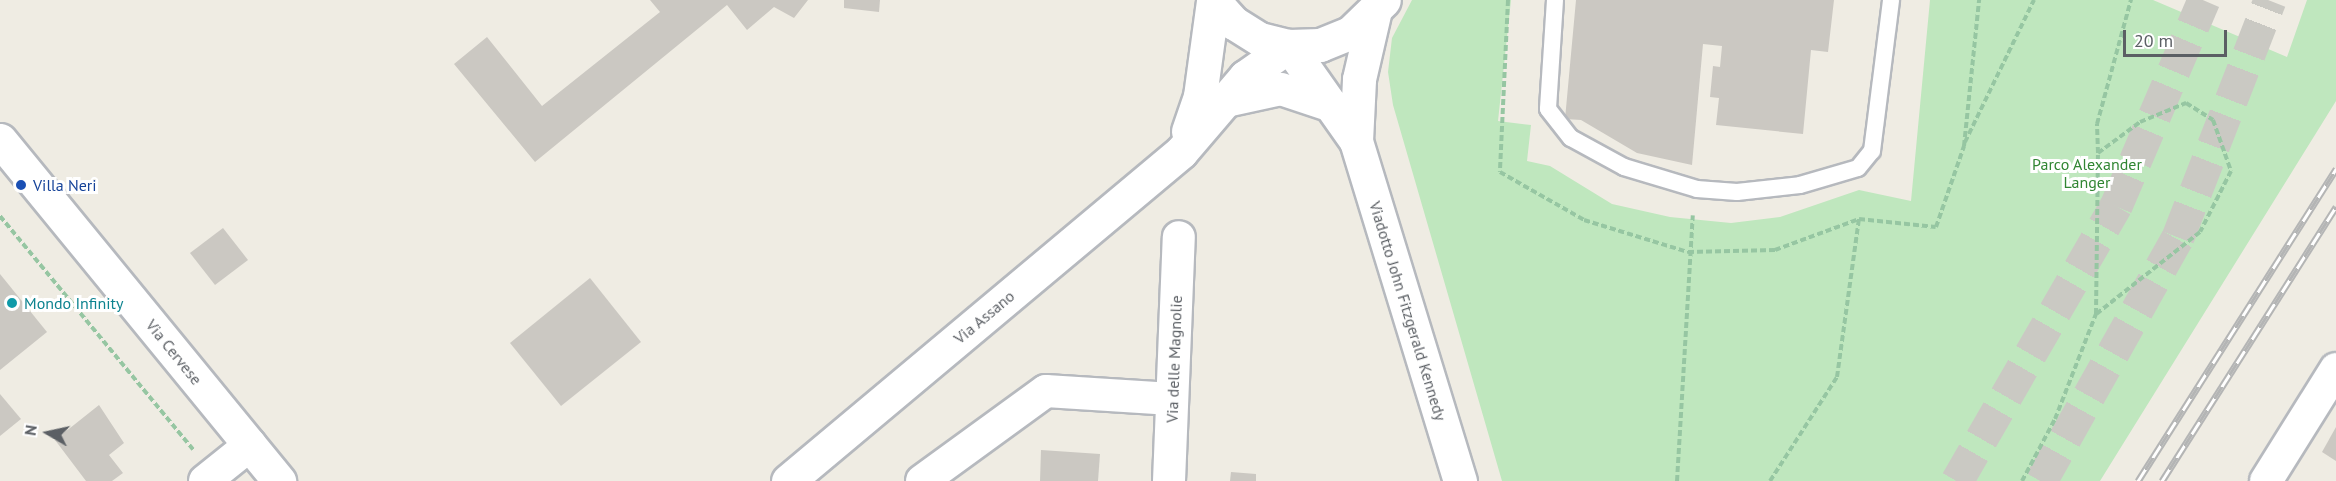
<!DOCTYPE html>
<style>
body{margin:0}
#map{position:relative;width:2336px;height:481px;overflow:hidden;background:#efece3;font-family:"PT Sans",sans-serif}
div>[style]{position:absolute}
.green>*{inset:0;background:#bfe7be}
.building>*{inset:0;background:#cbc8c2}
.trunk-tunnel>*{height:33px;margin-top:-16.5px;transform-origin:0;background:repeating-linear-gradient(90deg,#cac9c3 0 33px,transparent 0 49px)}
.path>*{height:4px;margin-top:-2px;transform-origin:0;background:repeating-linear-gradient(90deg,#96c6a2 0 6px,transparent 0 9px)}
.roads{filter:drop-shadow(2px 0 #b6b9be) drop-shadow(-2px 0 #b6b9be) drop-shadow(0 2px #b6b9be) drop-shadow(0 -2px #b6b9be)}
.service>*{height:16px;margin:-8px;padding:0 8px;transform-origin:8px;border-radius:8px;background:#fff}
.minor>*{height:32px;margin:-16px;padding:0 16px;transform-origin:16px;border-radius:16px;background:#fff}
.tertiary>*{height:33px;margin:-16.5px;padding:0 16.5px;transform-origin:16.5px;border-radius:16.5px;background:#fff}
.secondary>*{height:33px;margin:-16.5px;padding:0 16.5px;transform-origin:16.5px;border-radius:16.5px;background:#fff}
.rail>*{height:7px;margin-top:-3.5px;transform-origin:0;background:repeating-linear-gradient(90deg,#fff 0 14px,#b4b5b5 0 28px);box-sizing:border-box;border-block:2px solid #b4b5b5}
.dots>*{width:16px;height:16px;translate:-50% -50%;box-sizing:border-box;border:3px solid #fff;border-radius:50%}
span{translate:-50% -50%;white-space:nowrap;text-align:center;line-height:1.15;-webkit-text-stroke:6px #fff;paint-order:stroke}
.park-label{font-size:16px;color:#318633}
.transit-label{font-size:16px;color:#164399}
.left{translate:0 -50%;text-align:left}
.culture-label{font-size:16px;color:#0d838f}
.street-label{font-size:16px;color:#5b5f64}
.north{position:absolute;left:18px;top:403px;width:60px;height:60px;-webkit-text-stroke:4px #fff;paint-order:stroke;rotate:279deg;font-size:16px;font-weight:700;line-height:24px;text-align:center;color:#5b5f64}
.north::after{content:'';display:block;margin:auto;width:21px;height:27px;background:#5b5f64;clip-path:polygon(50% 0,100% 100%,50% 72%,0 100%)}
.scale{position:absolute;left:2123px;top:30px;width:104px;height:27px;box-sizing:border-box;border:3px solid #5b5f64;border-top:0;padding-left:8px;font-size:18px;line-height:21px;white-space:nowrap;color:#5b5f64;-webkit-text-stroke:4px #fff;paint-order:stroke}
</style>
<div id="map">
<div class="green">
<i style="clip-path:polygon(1412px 0,1511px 0,1498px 121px,1531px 125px,1527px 161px,1550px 166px,1612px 204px,1670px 217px,1731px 223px,1780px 217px,1859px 190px,1911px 201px,1930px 0,2153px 0,2287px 57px,2307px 0,2336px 0,2336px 101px,2100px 481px,1502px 481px,1393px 105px,1388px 72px,1392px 38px)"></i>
</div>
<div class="building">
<i style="clip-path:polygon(650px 0,808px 0,794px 18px,774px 7px,747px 30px,727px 5px,535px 162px,454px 64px,487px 37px,542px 106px,660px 12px)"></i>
<i style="clip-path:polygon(844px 0,880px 0,879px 12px,844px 8px)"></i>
<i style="clip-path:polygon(1576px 0,1834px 0,1828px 52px,1811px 50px,1803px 134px,1716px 125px,1719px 98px,1710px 97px,1713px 66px,1720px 67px,1722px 46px,1703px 44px,1692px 165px,1637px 153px,1581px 120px,1565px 119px)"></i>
<i style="clip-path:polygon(223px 228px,248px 260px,215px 285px,190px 253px)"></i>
<i style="clip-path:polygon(0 274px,47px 332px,0 370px)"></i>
<i style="clip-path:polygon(590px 278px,641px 342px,561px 406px,510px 343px)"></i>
<i style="clip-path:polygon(0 394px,21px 419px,0 436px)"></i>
<i style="clip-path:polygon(99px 405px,124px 443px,109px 455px,123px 473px,112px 481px,86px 481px,55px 440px)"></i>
<i style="clip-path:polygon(2336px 427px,2336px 461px,2322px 452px)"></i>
<i style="clip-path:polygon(1041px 450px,1100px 454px,1098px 481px,1040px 481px)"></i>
<i style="clip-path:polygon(1231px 472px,1256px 474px,1256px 481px,1230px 481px)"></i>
</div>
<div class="trunk-tunnel">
<i style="left:1957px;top:481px;width:318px;rotate:-60deg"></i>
<i style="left:2116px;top:206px;width:224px;rotate:-66.9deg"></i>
<i style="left:2041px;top:481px;width:280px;rotate:-60.7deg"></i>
<i style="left:2178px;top:237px;width:254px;rotate:-68.8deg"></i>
</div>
<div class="path">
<i style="left:1508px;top:0;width:172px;rotate:92.7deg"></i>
<i style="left:1500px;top:172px;width:97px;rotate:29.7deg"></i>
<i style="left:1584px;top:220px;width:109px;rotate:17.1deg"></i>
<i style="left:1688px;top:252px;width:87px;rotate:-1.3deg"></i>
<i style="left:1775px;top:250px;width:90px;rotate:-20.3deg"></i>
<i style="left:1965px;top:142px;width:158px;rotate:-64.1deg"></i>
<i style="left:2098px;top:153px;width:29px;rotate:-92deg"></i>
<i style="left:2097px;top:124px;width:129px;rotate:-74.7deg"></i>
<i style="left:0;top:216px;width:303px;rotate:50.4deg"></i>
<i style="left:1677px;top:481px;width:266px;rotate:-86.6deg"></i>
<i style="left:1770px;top:481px;width:124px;rotate:-57.2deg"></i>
<i style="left:1837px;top:377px;width:160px;rotate:-82.1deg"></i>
<i style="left:1859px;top:219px;width:77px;rotate:5.9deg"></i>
<i style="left:1936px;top:227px;width:86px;rotate:-70.9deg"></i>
<i style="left:1964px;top:146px;width:147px;rotate:-84.1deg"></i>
<i style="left:2022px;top:481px;width:70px;rotate:-62deg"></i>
<i style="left:2055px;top:419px;width:113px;rotate:-68.7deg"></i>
<i style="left:2096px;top:314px;width:161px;rotate:-89.3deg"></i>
<i style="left:2098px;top:153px;width:52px;rotate:-36.4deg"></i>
<i style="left:2140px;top:122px;width:50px;rotate:-22.4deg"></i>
<i style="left:2186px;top:103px;width:32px;rotate:32deg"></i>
<i style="left:2213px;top:120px;width:54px;rotate:70.6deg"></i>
<i style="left:2231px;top:171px;width:68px;rotate:116.9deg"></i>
<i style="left:2200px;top:232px;width:132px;rotate:141.7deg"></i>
</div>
<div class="roads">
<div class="service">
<i style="left:1555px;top:0;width:109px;rotate:93.7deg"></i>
<i style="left:1548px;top:109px;width:37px;rotate:52deg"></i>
<i style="left:1571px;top:138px;width:60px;rotate:28.7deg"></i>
<i style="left:1624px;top:167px;width:76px;rotate:16.8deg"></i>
<i style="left:1697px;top:189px;width:40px;rotate:4.3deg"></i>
<i style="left:1737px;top:192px;width:63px;rotate:-6.3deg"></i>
<i style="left:1800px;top:185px;width:60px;rotate:-16.3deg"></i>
<i style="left:1858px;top:168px;width:22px;rotate:-51deg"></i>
<i style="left:1872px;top:151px;width:152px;rotate:-82.8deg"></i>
</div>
<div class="minor">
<i style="left:1221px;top:102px;width:61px;rotate:-12.2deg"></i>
<i style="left:1281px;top:89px;width:57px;rotate:18.4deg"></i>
<i style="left:205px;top:481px;width:58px;rotate:-38.7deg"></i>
<i style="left:922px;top:481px;width:153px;rotate:-36deg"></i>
<i style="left:1046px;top:391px;width:126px;rotate:3.6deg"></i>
<i style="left:1169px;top:481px;width:244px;rotate:-87.7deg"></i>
<i style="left:2266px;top:481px;width:132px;rotate:-58deg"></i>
</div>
<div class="tertiary">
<i style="left:1188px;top:131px;width:37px;rotate:-71deg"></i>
<i style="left:1200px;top:96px;width:96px;rotate:-82.2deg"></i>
<i style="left:0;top:140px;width:441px;rotate:50.7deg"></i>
<i style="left:788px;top:481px;width:513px;rotate:-39.93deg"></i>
<i style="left:1181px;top:152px;width:99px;rotate:-49.5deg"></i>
<i style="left:1245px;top:77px;width:54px;rotate:-35.2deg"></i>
</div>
<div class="secondary">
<i style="left:1213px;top:0;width:31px;rotate:48deg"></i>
<i style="left:1234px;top:23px;width:31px;rotate:32deg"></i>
<i style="left:1260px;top:39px;width:30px;rotate:14deg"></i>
<i style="left:1289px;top:46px;width:31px;rotate:-2deg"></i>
<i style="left:1320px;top:45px;width:32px;rotate:-22deg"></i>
<i style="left:1350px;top:33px;width:47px;rotate:-44.1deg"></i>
<i style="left:1289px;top:46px;width:116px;rotate:54.8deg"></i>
<i style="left:1356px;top:141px;width:356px;rotate:73deg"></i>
<i style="left:1356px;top:141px;width:62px;rotate:-87.2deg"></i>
<i style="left:1359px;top:79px;width:67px;rotate:-77deg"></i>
</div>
</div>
<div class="rail">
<i style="left:2138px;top:481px;width:370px;rotate:-57.6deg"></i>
<i style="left:2162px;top:481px;width:325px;rotate:-57.6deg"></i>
</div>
<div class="dots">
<i style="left:21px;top:185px;background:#1a4fb4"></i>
<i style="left:12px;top:303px;background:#0f9aa8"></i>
</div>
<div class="park-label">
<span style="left:2087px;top:173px">Parco Alexander<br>Langer</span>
</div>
<div class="transit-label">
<span class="left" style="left:33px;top:185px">Villa Neri</span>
</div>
<div class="culture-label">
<span class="left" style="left:24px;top:303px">Mondo Infinity</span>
</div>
<div class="street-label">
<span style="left:1408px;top:311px;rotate:73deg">Viadotto John Fitzgerald Kennedy</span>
<span style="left:984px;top:317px;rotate:-40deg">Via Assano</span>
<span style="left:174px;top:352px;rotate:51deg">Via Cervese</span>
<span style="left:1174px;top:359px;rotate:-88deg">Via delle Magnolie</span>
</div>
<div class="north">N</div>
<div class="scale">20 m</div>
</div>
